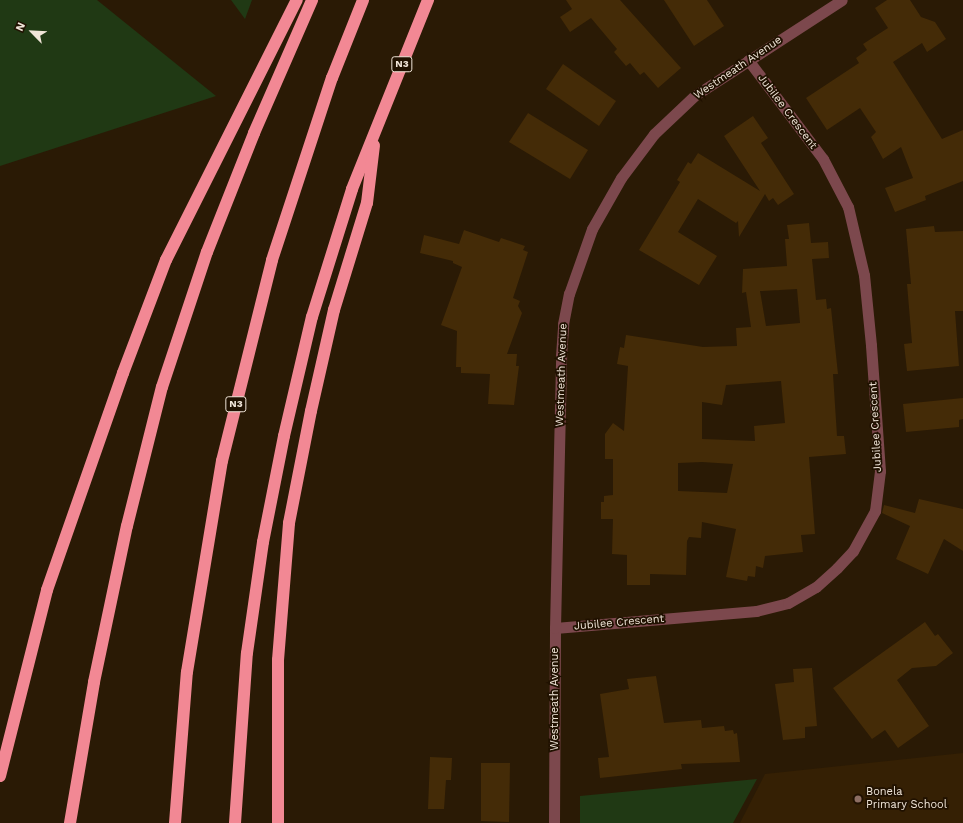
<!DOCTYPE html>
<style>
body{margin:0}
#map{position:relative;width:963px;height:823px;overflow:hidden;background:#2a1a05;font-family:"Work Sans",sans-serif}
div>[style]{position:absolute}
.built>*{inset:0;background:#352004}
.green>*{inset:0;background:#203914}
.building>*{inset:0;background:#442b07}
.minor>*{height:11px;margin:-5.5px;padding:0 5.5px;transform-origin:5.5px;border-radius:5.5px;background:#7c484d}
.motorway>*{height:12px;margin:-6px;padding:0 6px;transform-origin:6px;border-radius:6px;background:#f28894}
.dots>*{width:11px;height:11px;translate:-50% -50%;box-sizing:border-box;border:2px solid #201100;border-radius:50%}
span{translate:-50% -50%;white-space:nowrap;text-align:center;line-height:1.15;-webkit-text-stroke:3.5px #201100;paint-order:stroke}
.shield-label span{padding:1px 3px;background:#201100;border:1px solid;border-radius:3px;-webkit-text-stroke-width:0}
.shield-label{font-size:10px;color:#f0e5d8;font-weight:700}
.street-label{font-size:11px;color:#f0e5d8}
.poi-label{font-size:11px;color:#f0e5d8}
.left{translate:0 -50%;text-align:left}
.north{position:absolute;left:12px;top:12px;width:40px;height:40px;-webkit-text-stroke:3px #201100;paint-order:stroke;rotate:294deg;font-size:11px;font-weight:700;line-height:16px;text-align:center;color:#f0e5d8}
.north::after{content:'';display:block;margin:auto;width:14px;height:18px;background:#f0e5d8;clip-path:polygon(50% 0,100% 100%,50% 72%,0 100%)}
</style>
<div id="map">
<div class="built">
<i style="clip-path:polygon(963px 753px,963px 823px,740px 823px,765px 774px)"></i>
</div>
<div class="green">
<i style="clip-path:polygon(0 0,97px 0,216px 96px,0 166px)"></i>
<i style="clip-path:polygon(231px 0,252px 0,245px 19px)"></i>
<i style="clip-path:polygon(757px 779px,733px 823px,580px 823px,580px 796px)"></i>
</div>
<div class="building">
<i style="clip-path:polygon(566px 0,620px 0,681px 68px,658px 88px,644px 72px,640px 75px,630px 63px,626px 66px,614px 52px,617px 49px,591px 18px,570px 32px,560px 17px,572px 9px)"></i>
<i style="clip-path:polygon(664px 0,707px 0,724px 26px,694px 46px)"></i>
<i style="clip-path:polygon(887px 0,910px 0,921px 17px,935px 22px,946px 39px,927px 52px,922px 43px,893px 62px,942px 139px,963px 130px,963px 181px,925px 196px,926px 200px,895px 212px,885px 188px,913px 178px,901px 147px,883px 159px,871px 137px,876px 132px,860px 108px,827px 130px,806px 98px,859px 63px,856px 58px,867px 50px,863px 44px,888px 28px,875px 8px)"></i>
<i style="clip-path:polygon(563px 64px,616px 101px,599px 126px,546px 89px)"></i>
<i style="clip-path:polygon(528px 113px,588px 150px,570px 179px,509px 142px)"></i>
<i style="clip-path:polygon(753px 116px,768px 138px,761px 143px,794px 194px,778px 205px,773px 198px,769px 201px,765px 194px,739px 237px,738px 221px,736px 223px,698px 199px,678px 232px,717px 256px,699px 285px,639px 250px,680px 182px,677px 180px,688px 162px,691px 164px,698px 153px,760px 191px,724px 136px)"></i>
<i style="clip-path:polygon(evenodd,809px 223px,811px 243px,828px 242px,829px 258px,812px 259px,816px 300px,826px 299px,827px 309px,831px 308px,838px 374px,833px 374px,837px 436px,844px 436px,846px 454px,809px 457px,815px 534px,801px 535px,803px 552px,765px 556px,763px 568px,756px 566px,755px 577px,748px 576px,747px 581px,726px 577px,736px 529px,702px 522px,701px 538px,689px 537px,687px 541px,686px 575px,650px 574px,650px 585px,627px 585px,627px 555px,612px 554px,613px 519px,601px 519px,601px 502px,604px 502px,604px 496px,613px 495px,613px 459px,605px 459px,605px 434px,613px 423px,624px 431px,628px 366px,617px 364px,620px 347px,624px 348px,626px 335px,703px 347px,737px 346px,736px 328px,751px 327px,746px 292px,742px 293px,743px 269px,787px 266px,785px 239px,789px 239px,787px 225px,809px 223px,797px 289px,800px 323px,766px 326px,760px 291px,797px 289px,809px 223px,781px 381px,785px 423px,754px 426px,755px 441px,702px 439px,702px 402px,722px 405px,726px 385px,781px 381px,809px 223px,702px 462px,733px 464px,727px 493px,678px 491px,678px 463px,702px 462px)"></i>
<i style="clip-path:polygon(934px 226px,935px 232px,963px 231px,963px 311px,955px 311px,959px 366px,907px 371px,904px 344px,912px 343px,907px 284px,911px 284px,906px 229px)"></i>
<i style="clip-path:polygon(464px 230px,499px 242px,501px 238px,525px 246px,523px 250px,528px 252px,513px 298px,520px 301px,518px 306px,522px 313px,507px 354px,517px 354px,516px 366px,519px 366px,514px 405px,488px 404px,490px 374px,461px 373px,461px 367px,456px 367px,457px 331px,441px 325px,462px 267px,453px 263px,453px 261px,420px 253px,424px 235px,459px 244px)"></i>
<i style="clip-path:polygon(963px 398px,963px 419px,959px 420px,959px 427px,906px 432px,903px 404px)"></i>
<i style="clip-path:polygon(919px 499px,963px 509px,963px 551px,944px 539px,928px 574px,896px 559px,910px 526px,882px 513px,884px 505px,915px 513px)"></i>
<i style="clip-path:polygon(925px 622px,935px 636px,938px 634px,953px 653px,936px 666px,912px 668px,897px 680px,929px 726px,898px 748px,885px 730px,872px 739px,833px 688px)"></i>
<i style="clip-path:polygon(812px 668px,817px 726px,805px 727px,805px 738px,783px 740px,775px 684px,794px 682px,793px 669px)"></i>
<i style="clip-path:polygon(656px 676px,664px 723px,701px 720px,702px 728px,724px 726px,725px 731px,733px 730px,734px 734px,737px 733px,740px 762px,681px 764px,682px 769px,600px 778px,598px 758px,609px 757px,600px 694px,629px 689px,627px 679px)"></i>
<i style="clip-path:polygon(430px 757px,452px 758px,451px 780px,446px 780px,444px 809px,428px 809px)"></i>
<i style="clip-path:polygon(481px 763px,510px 763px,509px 822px,481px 821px)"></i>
</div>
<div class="minor">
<i style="left:555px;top:628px;width:202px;rotate:-4.8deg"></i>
<i style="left:756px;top:611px;width:33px;rotate:-14deg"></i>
<i style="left:788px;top:603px;width:32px;rotate:-30deg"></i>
<i style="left:816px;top:587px;width:28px;rotate:-42deg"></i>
<i style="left:837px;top:568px;width:23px;rotate:-47deg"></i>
<i style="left:853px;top:551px;width:46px;rotate:-61.2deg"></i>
<i style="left:875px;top:511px;width:40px;rotate:-82.9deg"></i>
<i style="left:880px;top:471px;width:126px;rotate:-94.1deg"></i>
<i style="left:871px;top:345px;width:70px;rotate:-95.7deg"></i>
<i style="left:864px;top:275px;width:70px;rotate:-103.2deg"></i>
<i style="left:848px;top:207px;width:54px;rotate:-117.5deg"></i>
<i style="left:823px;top:159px;width:124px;rotate:-127.1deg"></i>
<i style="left:554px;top:823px;width:195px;rotate:-89.7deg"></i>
<i style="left:555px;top:628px;width:272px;rotate:-88.7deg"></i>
<i style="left:561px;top:356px;width:32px;rotate:-86deg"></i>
<i style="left:563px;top:324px;width:31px;rotate:-79deg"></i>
<i style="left:569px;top:294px;width:69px;rotate:-70.5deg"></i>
<i style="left:592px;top:229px;width:59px;rotate:-60.4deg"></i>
<i style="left:621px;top:178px;width:55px;rotate:-53.1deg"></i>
<i style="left:654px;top:134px;width:55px;rotate:-43.5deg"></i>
<i style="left:694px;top:96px;width:176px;rotate:-33deg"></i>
</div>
<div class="motorway">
<i style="left:0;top:776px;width:192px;rotate:-75.8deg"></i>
<i style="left:47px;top:590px;width:230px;rotate:-70.7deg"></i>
<i style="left:123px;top:373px;width:121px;rotate:-69.2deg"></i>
<i style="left:166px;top:260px;width:291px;rotate:-63.3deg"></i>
<i style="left:70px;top:823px;width:143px;rotate:-80.3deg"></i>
<i style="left:94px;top:682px;width:159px;rotate:-78.1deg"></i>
<i style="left:127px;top:526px;width:143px;rotate:-75.9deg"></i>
<i style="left:162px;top:387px;width:142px;rotate:-71.6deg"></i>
<i style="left:207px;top:252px;width:128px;rotate:-68.4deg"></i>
<i style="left:254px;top:133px;width:145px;rotate:-66.4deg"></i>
<i style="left:175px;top:823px;width:151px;rotate:-85.5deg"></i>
<i style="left:187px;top:672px;width:214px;rotate:-80.6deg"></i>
<i style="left:222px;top:461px;width:207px;rotate:-76deg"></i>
<i style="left:272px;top:260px;width:192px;rotate:-71.8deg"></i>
<i style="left:332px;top:78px;width:84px;rotate:-68.3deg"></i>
<i style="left:235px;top:823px;width:170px;rotate:-86deg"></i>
<i style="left:247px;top:653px;width:112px;rotate:-81.8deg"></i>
<i style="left:263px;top:542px;width:108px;rotate:-78.8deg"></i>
<i style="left:284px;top:436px;width:122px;rotate:-76.8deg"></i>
<i style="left:312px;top:317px;width:134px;rotate:-72.6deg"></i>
<i style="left:352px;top:189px;width:204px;rotate:-68.1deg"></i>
<i style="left:278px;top:823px;width:163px;rotate:-90deg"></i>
<i style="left:278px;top:660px;width:137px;rotate:-85.4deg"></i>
<i style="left:289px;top:523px;width:114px;rotate:-78.9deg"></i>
<i style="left:311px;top:411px;width:104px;rotate:-77.2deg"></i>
<i style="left:334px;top:310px;width:112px;rotate:-72.9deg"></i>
<i style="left:367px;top:203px;width:58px;rotate:-83.1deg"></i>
</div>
<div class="dots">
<i style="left:858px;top:799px;background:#8d6e63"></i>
</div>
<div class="shield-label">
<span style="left:402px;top:64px">N3</span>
<span style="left:236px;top:404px">N3</span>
</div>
<div class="street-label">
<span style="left:738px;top:68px;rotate:-34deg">Westmeath Avenue</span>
<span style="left:787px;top:112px;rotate:53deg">Jubilee Crescent</span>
<span style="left:562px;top:375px;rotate:-88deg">Westmeath Avenue</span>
<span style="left:876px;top:427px;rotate:-93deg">Jubilee Crescent</span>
<span style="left:619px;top:623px;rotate:-5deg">Jubilee Crescent</span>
<span style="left:555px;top:699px;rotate:-90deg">Westmeath Avenue</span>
</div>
<div class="poi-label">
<span class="left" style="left:866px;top:799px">Bonela<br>Primary School</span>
</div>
<div class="north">N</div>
</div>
